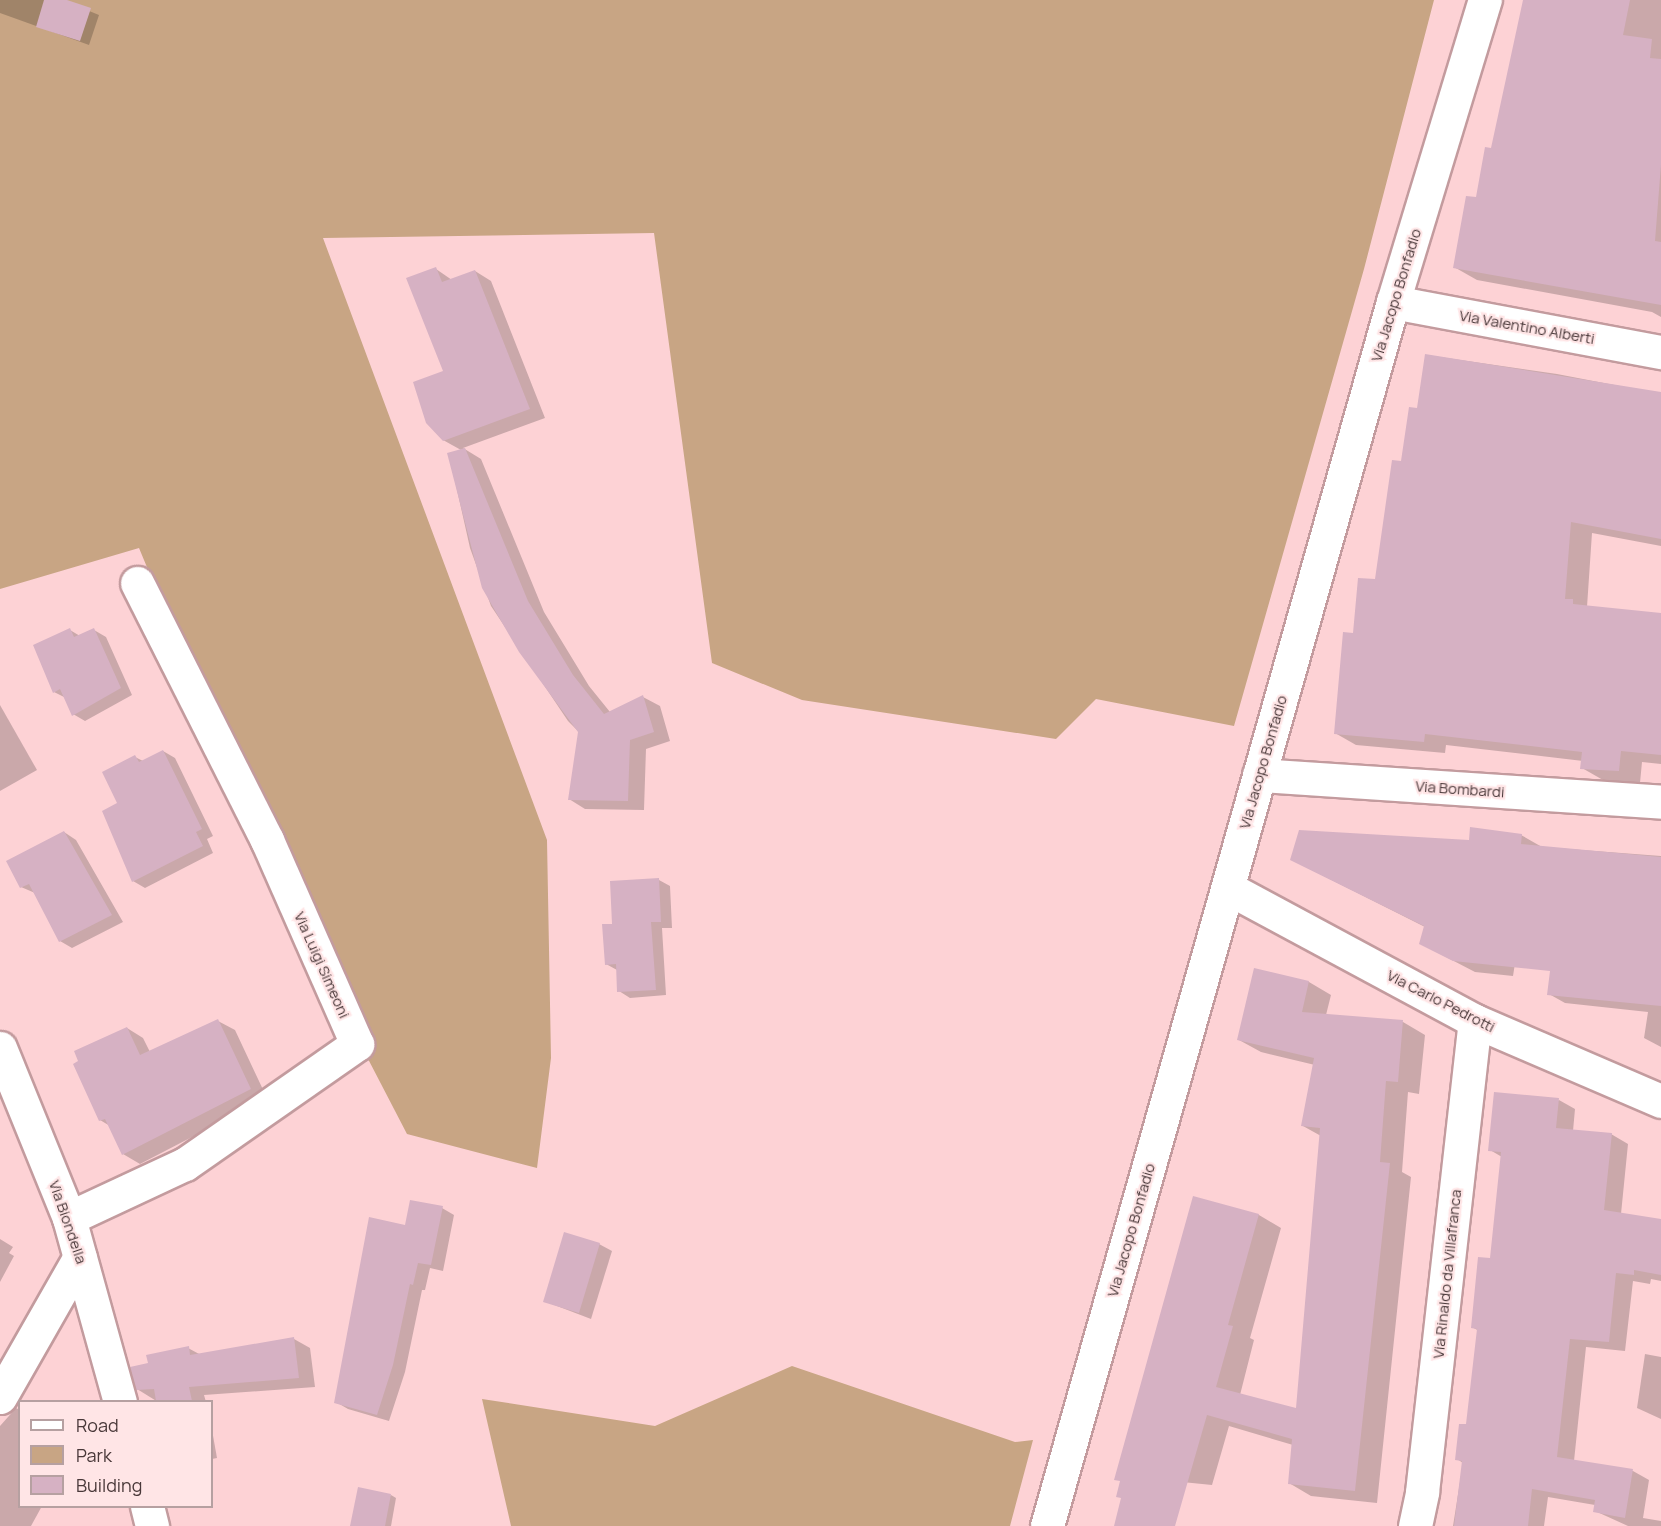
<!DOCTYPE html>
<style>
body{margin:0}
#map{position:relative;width:1661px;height:1526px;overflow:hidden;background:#fdd2d5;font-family:Manrope,sans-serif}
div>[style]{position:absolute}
.green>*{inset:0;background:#c8a584}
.shadow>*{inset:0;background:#0003}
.building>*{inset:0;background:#d6b1c3}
.roads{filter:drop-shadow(2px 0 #c39b9e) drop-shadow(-2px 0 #c39b9e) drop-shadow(0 2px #c39b9e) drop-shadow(0 -2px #c39b9e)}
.minor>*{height:33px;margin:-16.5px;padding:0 16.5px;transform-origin:16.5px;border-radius:16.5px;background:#fff}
.tertiary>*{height:33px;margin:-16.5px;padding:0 16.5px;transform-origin:16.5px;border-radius:16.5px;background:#fff}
span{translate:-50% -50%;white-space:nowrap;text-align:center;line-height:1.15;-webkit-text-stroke:4.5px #ffe5e6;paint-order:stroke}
.street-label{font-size:15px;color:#493839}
.legend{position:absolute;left:18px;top:1400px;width:195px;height:108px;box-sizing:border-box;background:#ffe5e6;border:2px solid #b6a0a1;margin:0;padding:8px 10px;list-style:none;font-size:18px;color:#493839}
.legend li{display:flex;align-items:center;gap:12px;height:30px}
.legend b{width:30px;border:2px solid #b6a0a1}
</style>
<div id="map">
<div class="green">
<i style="clip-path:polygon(0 0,1434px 0,1364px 269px,1234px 726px,1096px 699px,1056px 739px,802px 700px,712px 663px,654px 233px,323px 238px,547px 840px,551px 1058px,537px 1168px,407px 1134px,285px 899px,139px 548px,0 589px)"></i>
<i style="clip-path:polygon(792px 1366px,1015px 1442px,1033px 1440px,1010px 1526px,511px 1526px,482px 1399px,655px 1426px)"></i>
</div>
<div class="shadow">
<i style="clip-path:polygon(0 0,62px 0,99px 15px,89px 45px,0 13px)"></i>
<i style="clip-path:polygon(1524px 0,1661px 0,1661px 317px,1652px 312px,1477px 280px,1454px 267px,1492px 150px)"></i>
<i style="clip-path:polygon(436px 269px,452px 280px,475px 271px,491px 281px,545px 418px,463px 448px,481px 459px,544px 612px,589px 686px,610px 712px,643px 697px,660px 706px,670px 741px,646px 749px,644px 810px,585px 809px,569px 799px,579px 732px,568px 721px,491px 606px,470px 548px,449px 454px,461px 450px,443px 440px,445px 372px)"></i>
<i style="clip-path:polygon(1426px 355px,1557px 374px,1661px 394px,1661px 546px,1592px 533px,1587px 607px,1661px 615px,1661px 764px,1642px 762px,1640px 783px,1603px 780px,1582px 768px,1583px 761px,1446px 745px,1445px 753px,1356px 745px,1335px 733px,1354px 635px,1376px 581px,1418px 410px)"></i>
<i style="clip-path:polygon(70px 630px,80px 636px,94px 630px,106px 637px,132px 695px,85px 721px,73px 714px,66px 698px,54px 692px)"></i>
<i style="clip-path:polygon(0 705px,37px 770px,0 791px)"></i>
<i style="clip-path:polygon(163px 751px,175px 758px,213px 836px,207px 839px,213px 853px,145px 888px,133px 881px,135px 757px,143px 761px)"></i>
<i style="clip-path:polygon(64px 832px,76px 840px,123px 922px,72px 948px,60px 941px,35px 893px,21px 887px)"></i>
<i style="clip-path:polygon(1521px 835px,1542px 847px,1661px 856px,1661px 941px,1520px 932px,1513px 976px,1475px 972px,1421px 944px,1425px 927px,1292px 860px)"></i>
<i style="clip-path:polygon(659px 880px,670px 886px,672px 928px,662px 928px,666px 995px,630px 998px,619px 991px,617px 970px,606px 964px,613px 925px)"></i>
<i style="clip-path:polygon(1255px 970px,1309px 982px,1331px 995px,1326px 1015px,1403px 1022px,1425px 1035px,1419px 1094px,1408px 1092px,1402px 1172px,1411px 1177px,1377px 1503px,1311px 1496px,1289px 1483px,1293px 1445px,1229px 1426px,1212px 1485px,1142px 1478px,1194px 1198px,1259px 1215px,1281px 1228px,1250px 1338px,1254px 1340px,1240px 1395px,1297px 1410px,1321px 1136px,1303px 1126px,1315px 1065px,1261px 1052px,1239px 1040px)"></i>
<i style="clip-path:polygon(1661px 984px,1661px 1047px,1644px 1038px,1648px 1012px,1565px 1003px,1549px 994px)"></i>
<i style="clip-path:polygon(218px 1021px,235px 1030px,267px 1098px,140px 1164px,123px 1154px,110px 1126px,100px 1120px,127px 1028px,143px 1038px,150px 1052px)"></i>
<i style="clip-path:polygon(1559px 1100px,1575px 1109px,1573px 1131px,1611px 1134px,1628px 1144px,1621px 1214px,1661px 1221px,1661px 1281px,1651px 1279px,1650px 1284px,1633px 1281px,1625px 1351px,1586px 1347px,1574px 1461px,1633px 1471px,1649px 1480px,1643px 1518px,1661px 1521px,1661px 1526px,1628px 1526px,1595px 1511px,1595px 1505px,1548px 1497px,1544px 1526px,1453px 1526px,1463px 1463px,1457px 1459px,1467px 1426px,1479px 1331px,1472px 1327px,1491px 1260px,1502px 1157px,1490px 1150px)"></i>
<i style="clip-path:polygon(442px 1208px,454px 1215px,443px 1271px,430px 1268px,425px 1290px,422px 1290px,405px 1372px,389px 1421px,348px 1409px,336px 1402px,406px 1226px)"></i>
<i style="clip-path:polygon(0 1239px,13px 1247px,9px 1253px,14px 1256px,0 1282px)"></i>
<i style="clip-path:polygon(599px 1244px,612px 1251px,591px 1319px,544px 1301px)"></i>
<i style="clip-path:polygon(294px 1339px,310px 1348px,315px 1387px,204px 1395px,206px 1402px,158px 1402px,137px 1389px,150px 1364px,188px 1348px,201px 1355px)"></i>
<i style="clip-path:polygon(1645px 1354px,1661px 1357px,1661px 1419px,1637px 1408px)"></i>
<i style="clip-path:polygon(16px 1408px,20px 1410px,20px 1506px,42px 1506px,31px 1526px,0 1526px,0 1426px)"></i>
<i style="clip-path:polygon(212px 1430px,217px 1458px,212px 1459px)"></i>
<i style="clip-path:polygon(391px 1495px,396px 1498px,391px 1526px,351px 1526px)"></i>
</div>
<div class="building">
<i style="clip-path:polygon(44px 0,67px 0,91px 8px,80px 41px,36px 27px)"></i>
<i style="clip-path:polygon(1523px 0,1630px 0,1623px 35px,1652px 39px,1650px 58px,1661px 59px,1661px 165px,1655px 241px,1661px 242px,1661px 305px,1453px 268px,1466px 196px,1476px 197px,1485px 147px,1491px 148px)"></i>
<i style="clip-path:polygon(436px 267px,442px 282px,475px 270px,530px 409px,443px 441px,426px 423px,413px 382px,443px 371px,406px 278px)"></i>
<i style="clip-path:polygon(1425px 354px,1661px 392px,1661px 539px,1571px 522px,1565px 599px,1573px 599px,1573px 604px,1661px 613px,1661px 755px,1621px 751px,1619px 771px,1580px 769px,1582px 752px,1425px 734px,1424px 742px,1334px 734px,1343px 632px,1353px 633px,1358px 578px,1375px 579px,1392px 460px,1401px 461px,1409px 407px,1417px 408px)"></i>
<i style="clip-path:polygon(465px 448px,528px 601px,573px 675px,604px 714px,643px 695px,654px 732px,630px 740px,628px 801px,568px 800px,578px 732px,519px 652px,482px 588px,447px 453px)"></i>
<i style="clip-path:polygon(70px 628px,74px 637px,94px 628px,121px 688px,72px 716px,60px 689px,53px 693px,33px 645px)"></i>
<i style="clip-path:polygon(163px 750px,202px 829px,196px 832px,203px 846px,132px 882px,102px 811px,117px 803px,102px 772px,135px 755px,139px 762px)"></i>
<i style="clip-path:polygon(1470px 827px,1522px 834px,1521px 844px,1661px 857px,1661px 1006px,1547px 995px,1550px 971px,1453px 961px,1419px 944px,1424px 926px,1290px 860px,1299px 830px,1469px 840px)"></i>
<i style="clip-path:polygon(64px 831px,112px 915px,59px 942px,29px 884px,20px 888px,6px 861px)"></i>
<i style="clip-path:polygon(659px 878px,661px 922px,651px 922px,656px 990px,617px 992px,616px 964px,605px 965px,602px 924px,612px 924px,610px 881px)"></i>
<i style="clip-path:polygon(1254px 968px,1309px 981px,1302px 1012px,1403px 1020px,1398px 1082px,1386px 1081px,1380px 1162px,1390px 1163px,1355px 1491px,1288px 1484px,1292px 1439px,1207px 1415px,1175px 1526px,1114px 1526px,1121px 1498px,1116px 1497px,1120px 1481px,1114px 1480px,1193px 1196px,1259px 1214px,1228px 1325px,1233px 1326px,1216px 1387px,1296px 1408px,1320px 1128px,1301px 1126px,1314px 1058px,1237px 1040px)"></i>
<i style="clip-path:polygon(218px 1019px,251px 1089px,122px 1155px,105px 1119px,99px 1121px,73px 1064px,78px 1061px,74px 1051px,127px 1027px,140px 1055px)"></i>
<i style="clip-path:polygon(1494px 1092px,1559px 1098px,1556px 1128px,1612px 1133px,1604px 1210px,1661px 1219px,1661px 1275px,1634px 1270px,1634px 1275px,1616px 1273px,1609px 1342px,1570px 1339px,1557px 1457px,1633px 1469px,1625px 1518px,1593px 1512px,1595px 1500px,1532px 1489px,1528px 1526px,1454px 1526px,1462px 1461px,1455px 1460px,1459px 1424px,1466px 1424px,1477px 1329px,1471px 1328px,1478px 1257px,1490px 1258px,1501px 1152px,1488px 1151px)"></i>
<i style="clip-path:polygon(410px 1200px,443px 1206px,431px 1265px,418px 1263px,413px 1285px,410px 1284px,393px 1365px,377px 1415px,334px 1403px,369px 1217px,405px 1225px)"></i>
<i style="clip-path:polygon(564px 1232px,600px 1243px,579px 1313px,543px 1302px)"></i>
<i style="clip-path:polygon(294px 1337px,299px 1378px,189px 1387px,192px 1401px,156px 1401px,154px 1389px,136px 1390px,130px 1367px,148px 1363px,146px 1355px,189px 1346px,190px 1355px)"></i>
<i style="clip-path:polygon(358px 1487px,391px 1494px,385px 1526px,350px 1526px)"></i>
</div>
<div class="roads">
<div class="minor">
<i style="left:1393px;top:302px;width:273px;rotate:10.6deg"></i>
<i style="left:1259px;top:775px;width:403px;rotate:3.8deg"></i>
<i style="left:1228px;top:888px;width:281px;rotate:28.3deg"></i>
<i style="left:1475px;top:1021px;width:202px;rotate:23.3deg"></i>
<i style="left:0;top:1048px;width:183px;rotate:67.9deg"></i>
<i style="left:69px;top:1218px;width:191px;rotate:74.5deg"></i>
<i style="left:69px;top:1218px;width:128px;rotate:-25deg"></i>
<i style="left:185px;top:1164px;width:210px;rotate:-34.9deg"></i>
<i style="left:357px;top:1044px;width:223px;rotate:-113.8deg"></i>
<i style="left:267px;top:840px;width:288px;rotate:-116.8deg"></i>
<i style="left:0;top:1397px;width:161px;rotate:-60.3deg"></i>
<i style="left:147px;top:1506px;width:21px;rotate:76deg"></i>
<i style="left:1415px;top:1526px;width:35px;rotate:-78deg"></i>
<i style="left:1422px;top:1492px;width:474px;rotate:-83.6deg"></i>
</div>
<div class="tertiary">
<i style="left:1047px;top:1526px;width:1272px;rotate:-74.22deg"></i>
<i style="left:1393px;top:302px;width:316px;rotate:-73.1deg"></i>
</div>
</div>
<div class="street-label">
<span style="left:1396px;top:295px;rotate:-73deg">Via Jacopo Bonfadio</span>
<span style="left:1527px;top:327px;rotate:10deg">Via Valentino Alberti</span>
<span style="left:1263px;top:762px;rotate:-74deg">Via Jacopo Bonfadio</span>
<span style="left:1460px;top:789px;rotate:4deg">Via Bombardi</span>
<span style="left:322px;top:965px;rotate:66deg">Via Luigi Simeoni</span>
<span style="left:1441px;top:1001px;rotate:27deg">Via Carlo Pedrotti</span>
<span style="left:68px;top:1222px;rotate:71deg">Via Biondella</span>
<span style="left:1131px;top:1230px;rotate:-74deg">Via Jacopo Bonfadio</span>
<span style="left:1447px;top:1274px;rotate:-84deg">Via Rinaldo da Villafranca</span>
</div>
<ul class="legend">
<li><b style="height:8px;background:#fff"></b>Road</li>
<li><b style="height:16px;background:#c8a584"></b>Park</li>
<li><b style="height:16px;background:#d6b1c3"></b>Building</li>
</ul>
</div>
